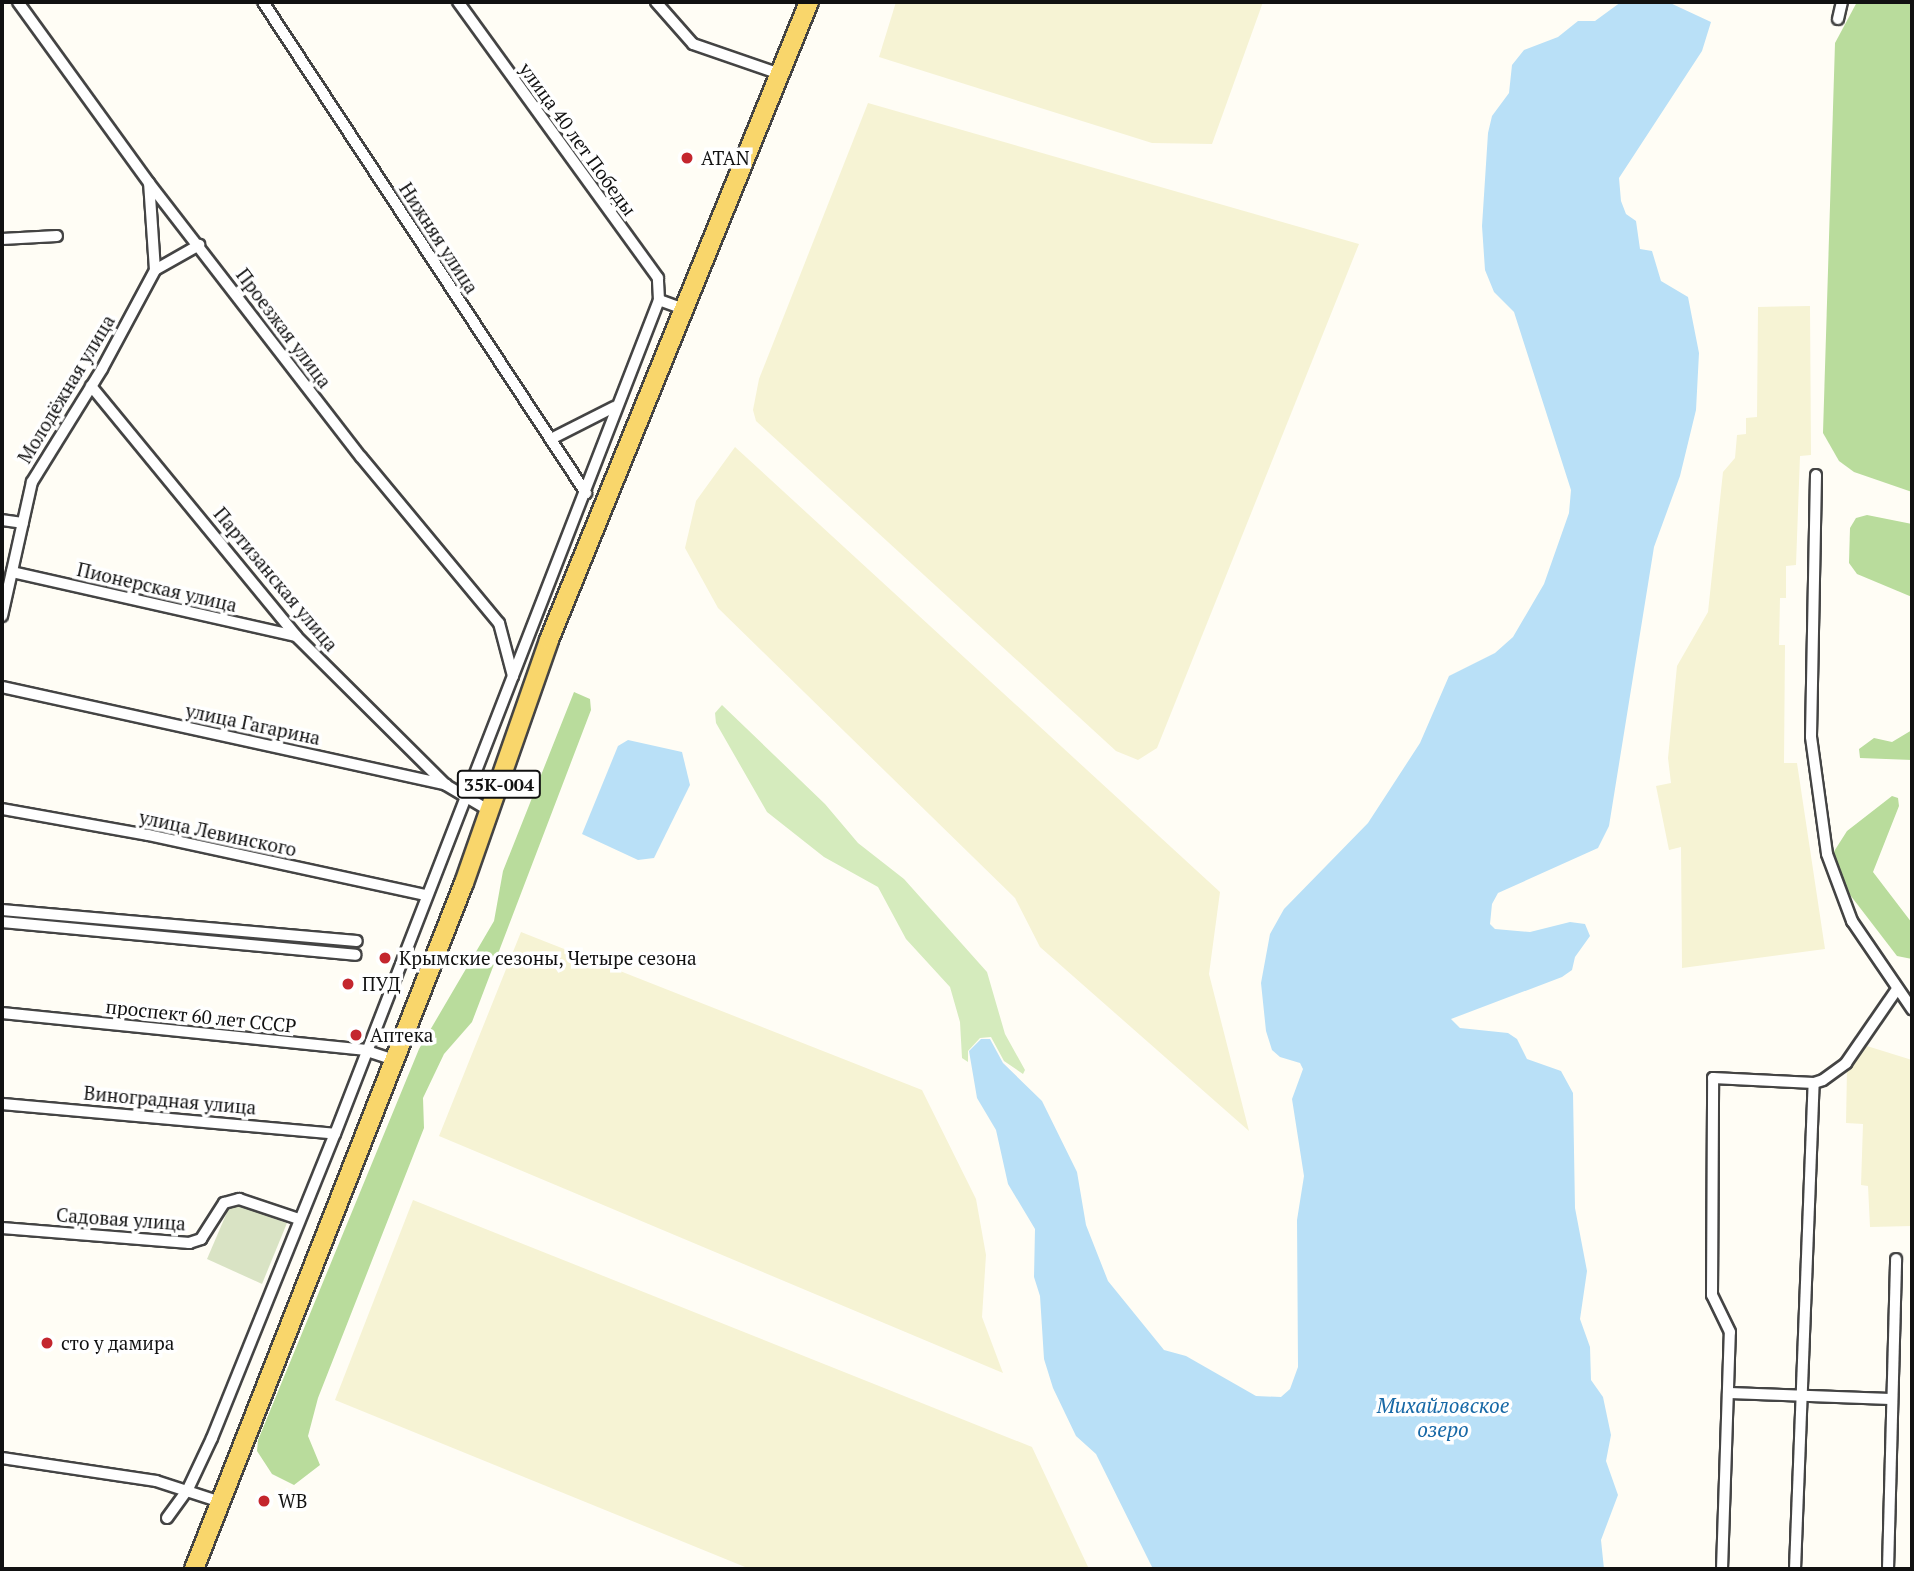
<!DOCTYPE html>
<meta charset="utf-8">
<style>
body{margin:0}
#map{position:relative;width:1914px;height:1571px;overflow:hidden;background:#fffdf5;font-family:"PT Serif",serif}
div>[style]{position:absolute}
.farmland>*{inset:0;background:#f6f3d4}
.green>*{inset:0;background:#d5ebbd}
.forest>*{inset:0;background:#b9dc9c}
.cemetery>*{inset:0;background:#d9e3c4}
.water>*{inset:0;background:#b9e0f7}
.roads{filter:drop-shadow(2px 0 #444) drop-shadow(-2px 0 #444) drop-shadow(0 2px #444) drop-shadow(0 -2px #444)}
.street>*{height:10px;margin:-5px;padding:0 5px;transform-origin:5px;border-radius:5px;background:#fff}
.primary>*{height:18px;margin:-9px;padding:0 9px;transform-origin:9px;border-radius:9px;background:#f9d66b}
.dots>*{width:19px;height:19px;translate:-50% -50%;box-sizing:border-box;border:4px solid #fff;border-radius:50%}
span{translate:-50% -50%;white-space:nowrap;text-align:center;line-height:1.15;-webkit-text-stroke:7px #fff;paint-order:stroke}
.shield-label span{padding:2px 5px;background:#fff;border:2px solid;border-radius:5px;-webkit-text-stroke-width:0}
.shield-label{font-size:18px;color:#111;font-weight:700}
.street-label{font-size:19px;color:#111}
.poi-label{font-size:19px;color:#111}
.left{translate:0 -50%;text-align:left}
.water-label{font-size:21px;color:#1768a6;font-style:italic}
.frame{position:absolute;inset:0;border:4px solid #111;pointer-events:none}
</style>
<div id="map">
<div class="farmland">
<i style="clip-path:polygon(896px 2px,1263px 2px,1212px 144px,1152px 143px,879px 57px)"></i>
<i style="clip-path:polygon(868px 103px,1359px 244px,1157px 748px,1138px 760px,1116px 751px,756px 421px,753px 410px,759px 379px)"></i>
<i style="clip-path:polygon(1810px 306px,1811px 455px,1800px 456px,1796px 565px,1786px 566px,1786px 598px,1780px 598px,1779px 645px,1785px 645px,1784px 763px,1797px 763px,1825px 949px,1682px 968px,1681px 847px,1669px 850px,1656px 786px,1671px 783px,1668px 758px,1677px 666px,1708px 612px,1723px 472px,1735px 458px,1737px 435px,1746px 434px,1746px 418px,1757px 417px,1758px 307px)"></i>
<i style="clip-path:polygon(735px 447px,1220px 892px,1209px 974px,1249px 1131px,1040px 947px,1015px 898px,718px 608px,685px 548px,696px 501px)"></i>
<i style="clip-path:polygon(521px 932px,922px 1090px,976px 1199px,986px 1255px,982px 1317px,1003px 1373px,439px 1136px)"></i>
<i style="clip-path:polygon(1867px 1046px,1912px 1060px,1912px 1226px,1870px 1227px,1868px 1186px,1861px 1185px,1863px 1124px,1846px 1123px,1847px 1069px)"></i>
<i style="clip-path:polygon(413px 1200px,1032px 1447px,1089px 1569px,750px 1569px,335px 1400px)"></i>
</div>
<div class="green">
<i style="clip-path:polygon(722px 705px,825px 804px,858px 843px,904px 879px,987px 972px,1005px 1034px,1025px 1070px,1023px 1074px,1004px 1061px,991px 1037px,980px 1038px,968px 1051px,968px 1062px,962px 1058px,960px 1022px,950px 987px,906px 939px,878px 887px,824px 857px,767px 812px,716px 723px,715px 713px)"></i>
</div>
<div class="forest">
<i style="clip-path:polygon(1857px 2px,1912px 2px,1912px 492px,1854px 472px,1839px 461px,1823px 433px,1835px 43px)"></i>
<i style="clip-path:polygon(1867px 515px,1912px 524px,1912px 597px,1857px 574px,1849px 563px,1850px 528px,1856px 518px)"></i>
<i style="clip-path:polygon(574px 692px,590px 699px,591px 710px,472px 1022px,444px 1054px,423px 1098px,424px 1128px,318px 1398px,308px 1436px,320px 1465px,294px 1485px,272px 1474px,257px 1451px,258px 1440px,419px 1049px,494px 921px,503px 871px)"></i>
<i style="clip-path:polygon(1912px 730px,1912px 760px,1860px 758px,1859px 749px,1874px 738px,1892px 742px)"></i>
<i style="clip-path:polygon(1892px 796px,1898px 798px,1899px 806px,1873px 872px,1912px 923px,1912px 959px,1897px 956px,1844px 887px,1833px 853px,1847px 831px)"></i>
</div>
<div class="cemetery">
<i style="clip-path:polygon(231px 1203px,287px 1223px,262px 1284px,207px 1259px)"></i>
</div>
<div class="water">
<i style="clip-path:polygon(1621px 2px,1668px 2px,1711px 22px,1702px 51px,1619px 178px,1621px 201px,1626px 214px,1636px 221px,1640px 249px,1652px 251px,1661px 281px,1688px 297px,1699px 353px,1696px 410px,1680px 476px,1654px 547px,1609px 826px,1598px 848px,1498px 893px,1492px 904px,1490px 924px,1495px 929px,1530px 932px,1570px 922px,1585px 924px,1590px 936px,1575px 957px,1572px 970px,1562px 977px,1451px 1019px,1460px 1028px,1508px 1033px,1517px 1039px,1527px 1059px,1561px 1071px,1573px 1093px,1575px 1208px,1587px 1271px,1580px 1319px,1590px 1347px,1591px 1380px,1603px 1397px,1611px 1435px,1606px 1461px,1618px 1495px,1601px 1540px,1604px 1569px,1153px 1569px,1096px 1454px,1076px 1436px,1053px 1388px,1044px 1359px,1040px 1296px,1034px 1277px,1035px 1229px,1008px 1184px,996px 1130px,977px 1098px,969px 1051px,981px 1039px,990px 1039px,1003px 1063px,1042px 1101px,1077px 1172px,1086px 1225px,1108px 1281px,1164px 1350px,1186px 1356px,1256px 1396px,1281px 1397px,1290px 1389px,1298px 1367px,1297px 1220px,1304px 1176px,1292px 1099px,1303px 1069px,1300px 1063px,1280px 1057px,1272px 1050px,1266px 1031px,1261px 983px,1270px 934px,1284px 909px,1368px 823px,1420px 743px,1449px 676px,1495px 653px,1513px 637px,1544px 584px,1569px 513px,1571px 490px,1514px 312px,1494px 292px,1485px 270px,1482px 226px,1488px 133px,1492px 116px,1509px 93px,1512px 65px,1524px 50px,1558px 37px,1578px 21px,1595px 21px)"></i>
<i style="clip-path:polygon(628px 740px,682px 752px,690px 785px,654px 858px,638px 860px,582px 834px,618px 746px)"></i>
</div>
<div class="roads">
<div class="street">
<i style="left:18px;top:2px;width:223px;rotate:54.1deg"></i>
<i style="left:149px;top:183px;width:346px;rotate:52.3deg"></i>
<i style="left:361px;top:457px;width:216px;rotate:50.3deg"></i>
<i style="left:499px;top:623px;width:55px;rotate:75.2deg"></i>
<i style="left:263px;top:2px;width:588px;rotate:56.66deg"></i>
<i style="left:656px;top:2px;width:56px;rotate:48.6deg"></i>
<i style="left:693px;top:44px;width:92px;rotate:19deg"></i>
<i style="left:1838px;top:19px;width:17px;rotate:-77deg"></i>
<i style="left:2px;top:239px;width:55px;rotate:-3.1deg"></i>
<i style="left:155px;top:270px;width:51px;rotate:-29.6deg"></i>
<i style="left:659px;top:300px;width:30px;rotate:20deg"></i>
<i style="left:91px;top:386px;width:323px;rotate:50.6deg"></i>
<i style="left:296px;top:636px;width:211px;rotate:44.8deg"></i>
<i style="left:551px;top:439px;width:71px;rotate:-26.9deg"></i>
<i style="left:1816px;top:475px;width:262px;rotate:91.1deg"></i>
<i style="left:1811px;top:737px;width:118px;rotate:82.2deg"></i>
<i style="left:1827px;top:854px;width:72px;rotate:69.5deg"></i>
<i style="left:1852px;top:921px;width:107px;rotate:55.7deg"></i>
<i style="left:2px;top:520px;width:21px;rotate:8deg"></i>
<i style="left:12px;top:572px;width:291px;rotate:12.7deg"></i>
<i style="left:2px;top:616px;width:137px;rotate:-77.4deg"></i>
<i style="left:32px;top:482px;width:133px;rotate:-58.2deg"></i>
<i style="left:102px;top:369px;width:112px;rotate:-61.8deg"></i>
<i style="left:155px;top:270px;width:87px;rotate:-93.9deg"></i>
<i style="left:2px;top:687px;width:455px;rotate:12.4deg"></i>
<i style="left:446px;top:785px;width:51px;rotate:30.6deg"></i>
<i style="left:2px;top:809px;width:148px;rotate:10.1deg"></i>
<i style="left:148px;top:835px;width:284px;rotate:12.2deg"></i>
<i style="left:2px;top:910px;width:356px;rotate:5deg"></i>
<i style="left:2px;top:922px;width:355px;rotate:5.3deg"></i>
<i style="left:2px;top:1013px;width:364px;rotate:5.8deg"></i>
<i style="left:364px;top:1050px;width:32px;rotate:18deg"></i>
<i style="left:2px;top:1104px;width:334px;rotate:5.1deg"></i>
<i style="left:2px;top:1228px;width:188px;rotate:4.6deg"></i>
<i style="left:189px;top:1243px;width:13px;rotate:-18deg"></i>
<i style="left:201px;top:1239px;width:43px;rotate:-57.4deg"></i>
<i style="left:224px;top:1203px;width:16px;rotate:-15deg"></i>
<i style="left:239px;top:1199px;width:63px;rotate:18.4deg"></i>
<i style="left:1728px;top:1393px;width:164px;rotate:2.1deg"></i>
<i style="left:2px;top:1458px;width:156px;rotate:8.5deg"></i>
<i style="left:156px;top:1481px;width:68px;rotate:17.9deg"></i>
<i style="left:167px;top:1518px;width:36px;rotate:-54deg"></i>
<i style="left:188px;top:1489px;width:56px;rotate:-64.8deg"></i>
<i style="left:212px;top:1438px;width:328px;rotate:-68deg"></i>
<i style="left:335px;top:1134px;width:895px;rotate:-68.77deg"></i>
<i style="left:659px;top:300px;width:22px;rotate:-93deg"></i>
<i style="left:658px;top:278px;width:341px;rotate:-125.9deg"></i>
<i style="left:1722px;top:1569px;width:237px;rotate:-88.1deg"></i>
<i style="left:1730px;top:1332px;width:41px;rotate:-115.9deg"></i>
<i style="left:1712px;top:1295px;width:217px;rotate:-89.7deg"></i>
<i style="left:1713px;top:1078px;width:101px;rotate:2.8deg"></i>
<i style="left:1814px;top:1083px;width:9px;rotate:-18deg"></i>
<i style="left:1823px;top:1080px;width:29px;rotate:-36deg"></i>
<i style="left:1846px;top:1063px;width:90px;rotate:-55.4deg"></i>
<i style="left:1795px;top:1569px;width:486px;rotate:-87.8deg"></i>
<i style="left:1888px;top:1569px;width:310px;rotate:-88.5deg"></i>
</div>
<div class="primary">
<i style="left:194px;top:1569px;width:737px;rotate:-68.52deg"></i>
<i style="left:464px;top:883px;width:257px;rotate:-70.7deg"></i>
<i style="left:549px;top:640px;width:689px;rotate:-67.83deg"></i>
</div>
</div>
<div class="dots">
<i style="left:687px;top:158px;background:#c4262e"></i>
<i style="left:385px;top:958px;background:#c4262e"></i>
<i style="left:348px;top:984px;background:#c4262e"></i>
<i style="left:356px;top:1035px;background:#c4262e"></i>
<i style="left:47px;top:1343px;background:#c4262e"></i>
<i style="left:264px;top:1501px;background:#c4262e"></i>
</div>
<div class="shield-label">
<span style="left:499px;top:784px">35К-004</span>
</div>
<div class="street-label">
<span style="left:578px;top:139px;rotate:54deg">улица 40 лет Победы</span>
<span style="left:439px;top:238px;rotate:57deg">Нижняя улица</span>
<span style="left:284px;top:328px;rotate:53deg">Проезжая улица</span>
<span style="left:66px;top:389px;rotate:-59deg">Молодёжная улица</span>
<span style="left:276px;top:579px;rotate:50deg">Партизанская улица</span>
<span style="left:157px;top:587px;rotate:13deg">Пионерская улица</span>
<span style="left:253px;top:724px;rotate:12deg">улица Гагарина</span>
<span style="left:218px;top:833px;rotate:12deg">улица Левинского</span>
<span style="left:201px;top:1016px;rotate:6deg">проспект 60 лет СССР</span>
<span style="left:170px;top:1100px;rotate:5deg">Виноградная улица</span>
<span style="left:121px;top:1219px;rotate:4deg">Садовая улица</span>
</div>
<div class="poi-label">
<span class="left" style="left:701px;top:158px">ATAN</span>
<span class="left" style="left:399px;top:958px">Крымские сезоны, Четыре сезона</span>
<span class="left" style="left:362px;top:984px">ПУД</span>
<span class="left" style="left:370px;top:1035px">Аптека</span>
<span class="left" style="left:61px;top:1343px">сто у дамира</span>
<span class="left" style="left:278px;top:1501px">WB</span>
</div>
<div class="water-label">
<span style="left:1443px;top:1417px">Михайловское<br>озеро</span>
</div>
<div class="frame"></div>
</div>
